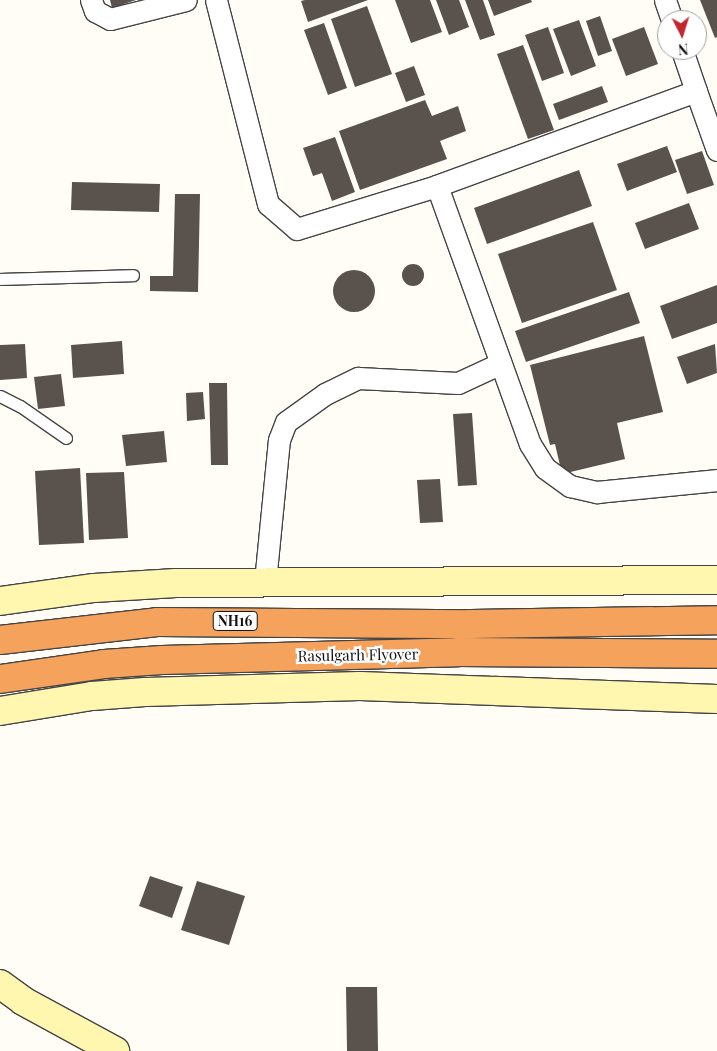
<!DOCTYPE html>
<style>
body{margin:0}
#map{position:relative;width:717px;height:1051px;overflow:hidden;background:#fffdf5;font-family:"Playfair Display",serif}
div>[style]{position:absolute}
.building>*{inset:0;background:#5a524d}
.round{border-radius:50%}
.roads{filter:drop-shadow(1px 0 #444) drop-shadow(-1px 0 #444) drop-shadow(0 1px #444) drop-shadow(0 -1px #444)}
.lane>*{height:11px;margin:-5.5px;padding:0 5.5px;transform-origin:5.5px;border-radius:5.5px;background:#fff}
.street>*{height:21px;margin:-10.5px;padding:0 10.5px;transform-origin:10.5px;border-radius:10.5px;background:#fff}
.secondary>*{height:28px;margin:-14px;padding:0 14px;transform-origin:14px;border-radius:14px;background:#fff6b0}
.highway>*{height:28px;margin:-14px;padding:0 14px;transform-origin:14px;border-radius:14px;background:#f5a25d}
span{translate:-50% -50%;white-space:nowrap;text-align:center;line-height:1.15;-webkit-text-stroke:5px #fff;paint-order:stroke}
.shield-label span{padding:1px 4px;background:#fff;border:1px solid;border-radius:4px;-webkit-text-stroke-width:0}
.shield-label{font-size:14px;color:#111;font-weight:700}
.street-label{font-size:15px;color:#111}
.north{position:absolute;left:657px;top:10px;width:50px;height:50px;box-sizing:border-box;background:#fff;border:1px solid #a0a0a0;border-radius:50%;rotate:175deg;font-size:14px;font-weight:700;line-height:20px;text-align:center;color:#111}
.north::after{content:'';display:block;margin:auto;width:18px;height:22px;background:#c4262e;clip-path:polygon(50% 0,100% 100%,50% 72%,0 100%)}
</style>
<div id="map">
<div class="building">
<i style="clip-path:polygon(110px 0,136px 0,112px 8px)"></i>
<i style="clip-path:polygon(305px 0,368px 0,308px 22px,301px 1px)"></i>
<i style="clip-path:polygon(395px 0,430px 0,442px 32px,411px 43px)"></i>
<i style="clip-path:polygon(436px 0,459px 0,469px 27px,449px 35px)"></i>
<i style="clip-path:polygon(465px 0,483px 0,495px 35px,480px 40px)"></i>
<i style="clip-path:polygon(488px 0,531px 0,532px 2px,494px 16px)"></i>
<i style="clip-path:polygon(700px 0,717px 0,717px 37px,715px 38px)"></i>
<i style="clip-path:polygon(367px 6px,392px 74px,355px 87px,331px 19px)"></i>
<i style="clip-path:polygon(600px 16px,612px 51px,598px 56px,586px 21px)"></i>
<i style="clip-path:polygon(579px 20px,596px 66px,571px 76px,553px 29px)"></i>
<i style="clip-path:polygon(324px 23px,347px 88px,328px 95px,304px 30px)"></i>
<i style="clip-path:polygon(548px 27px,564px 73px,542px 81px,525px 35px)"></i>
<i style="clip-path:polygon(644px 27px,658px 64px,626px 76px,612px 39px)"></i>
<i style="clip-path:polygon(523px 45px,554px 130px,528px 139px,497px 54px)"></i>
<i style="clip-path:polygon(414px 66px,425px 95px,406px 102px,395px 73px)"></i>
<i style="clip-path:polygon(602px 86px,608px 102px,559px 120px,553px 104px)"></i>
<i style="clip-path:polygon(425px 100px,432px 116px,458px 106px,466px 131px,440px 141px,447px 159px,360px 190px,339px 131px)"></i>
<i style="clip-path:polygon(335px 137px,355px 192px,332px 201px,322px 173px,313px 176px,303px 148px)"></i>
<i style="clip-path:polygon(667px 146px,677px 172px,627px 191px,617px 164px)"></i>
<i style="clip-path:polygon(702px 151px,714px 185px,687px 194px,675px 160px)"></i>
<i style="clip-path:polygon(579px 170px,592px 206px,487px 244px,474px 208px)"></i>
<i style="clip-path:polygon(72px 182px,160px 184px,159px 212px,71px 210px)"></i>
<i style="clip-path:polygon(175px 194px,200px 194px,198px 292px,150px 291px,150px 276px,173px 276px)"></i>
<i style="clip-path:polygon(689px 203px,699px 229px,645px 249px,635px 223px)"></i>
<i style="clip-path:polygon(593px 222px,617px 290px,522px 323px,498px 254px)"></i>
<i class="round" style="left:402px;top:264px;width:22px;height:22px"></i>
<i class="round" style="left:333px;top:270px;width:42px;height:42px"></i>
<i style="clip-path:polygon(717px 285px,717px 323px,672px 339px,660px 306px)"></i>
<i style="clip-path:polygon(629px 292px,640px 323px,526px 362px,515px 331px)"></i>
<i style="clip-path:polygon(644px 336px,663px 412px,617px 423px,625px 459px,562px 474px,555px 444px,550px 445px,530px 365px)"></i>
<i style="clip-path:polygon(122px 341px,124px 374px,73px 378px,71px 345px)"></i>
<i style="clip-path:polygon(25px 344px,27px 378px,0 380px,0 345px)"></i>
<i style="clip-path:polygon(715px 344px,717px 373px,687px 384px,677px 357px)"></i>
<i style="clip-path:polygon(61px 374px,65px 406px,38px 409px,34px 377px)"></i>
<i style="clip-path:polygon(209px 383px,227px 383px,228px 465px,211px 465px)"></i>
<i style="clip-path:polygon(203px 392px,205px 419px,187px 421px,186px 393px)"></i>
<i style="clip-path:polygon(472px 413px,477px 485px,458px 486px,453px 414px)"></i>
<i style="clip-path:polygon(164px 431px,167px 462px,126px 466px,122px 435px)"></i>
<i style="clip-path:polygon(80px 468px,84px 543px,39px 545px,35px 471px)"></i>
<i style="clip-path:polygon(124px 472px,128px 538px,89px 540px,86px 473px)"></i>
<i style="clip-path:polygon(440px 479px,443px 522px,420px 523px,417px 480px)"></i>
<i style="clip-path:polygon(150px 876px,183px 887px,172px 918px,139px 906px)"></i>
<i style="clip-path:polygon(197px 881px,245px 896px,229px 945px,181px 930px)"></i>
<i style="clip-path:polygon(346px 987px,377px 987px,378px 1051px,347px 1051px)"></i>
</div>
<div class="roads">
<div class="lane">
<i style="left:0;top:279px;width:133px;rotate:-1.7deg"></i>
<i style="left:0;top:396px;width:22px;rotate:27deg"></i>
<i style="left:20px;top:406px;width:56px;rotate:34.8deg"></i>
</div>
<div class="street">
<i style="left:91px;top:0;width:12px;rotate:70deg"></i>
<i style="left:95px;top:11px;width:17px;rotate:28deg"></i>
<i style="left:110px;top:19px;width:78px;rotate:-14deg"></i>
<i style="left:216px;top:0;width:211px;rotate:75.7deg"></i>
<i style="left:268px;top:204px;width:38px;rotate:41deg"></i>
<i style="left:297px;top:229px;width:146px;rotate:-17.1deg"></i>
<i style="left:665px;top:0;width:21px;rotate:71deg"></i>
<i style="left:682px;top:50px;width:43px;rotate:71.1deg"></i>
<i style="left:717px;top:150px;width:63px;rotate:-109.6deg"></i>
<i style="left:696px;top:91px;width:276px;rotate:159.9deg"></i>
<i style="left:437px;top:186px;width:274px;rotate:70.2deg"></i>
<i style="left:530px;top:444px;width:28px;rotate:58deg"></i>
<i style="left:545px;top:468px;width:31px;rotate:36deg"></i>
<i style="left:570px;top:486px;width:28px;rotate:13deg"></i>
<i style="left:597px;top:492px;width:121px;rotate:-5.7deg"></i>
<i style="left:265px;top:582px;width:143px;rotate:-84.4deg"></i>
<i style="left:279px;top:440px;width:19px;rotate:-69deg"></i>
<i style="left:286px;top:422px;width:48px;rotate:-35.7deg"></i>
<i style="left:325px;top:394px;width:37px;rotate:-26deg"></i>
<i style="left:358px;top:378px;width:100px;rotate:2.9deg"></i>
<i style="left:458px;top:383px;width:47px;rotate:-24.9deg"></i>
</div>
<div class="secondary">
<i style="left:0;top:601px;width:95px;rotate:-7.9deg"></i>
<i style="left:94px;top:588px;width:82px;rotate:-3.5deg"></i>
<i style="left:176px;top:583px;width:541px;rotate:-0.32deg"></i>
<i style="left:0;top:711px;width:93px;rotate:-9.3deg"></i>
<i style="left:92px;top:696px;width:53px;rotate:-4.3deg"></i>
<i style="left:145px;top:692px;width:215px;rotate:-1.6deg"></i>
<i style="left:360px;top:686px;width:357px;rotate:2.1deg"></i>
<i style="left:0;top:984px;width:29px;rotate:36deg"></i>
<i style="left:23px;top:1001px;width:105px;rotate:28.5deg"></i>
</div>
<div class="highway">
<i style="left:0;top:640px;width:158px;rotate:-6.5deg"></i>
<i style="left:157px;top:622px;width:314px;rotate:0.4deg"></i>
<i style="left:471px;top:624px;width:246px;rotate:-0.9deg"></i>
<i style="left:0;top:679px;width:105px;rotate:-8.2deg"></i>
<i style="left:104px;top:664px;width:58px;rotate:-3.9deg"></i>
<i style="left:162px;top:660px;width:296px;rotate:-1.5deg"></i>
<i style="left:458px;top:652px;width:259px;rotate:0.4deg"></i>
</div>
</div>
<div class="shield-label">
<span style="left:235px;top:621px">NH16</span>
</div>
<div class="street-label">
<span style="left:358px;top:655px;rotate:-1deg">Rasulgarh Flyover</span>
</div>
<div class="north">N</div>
</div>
